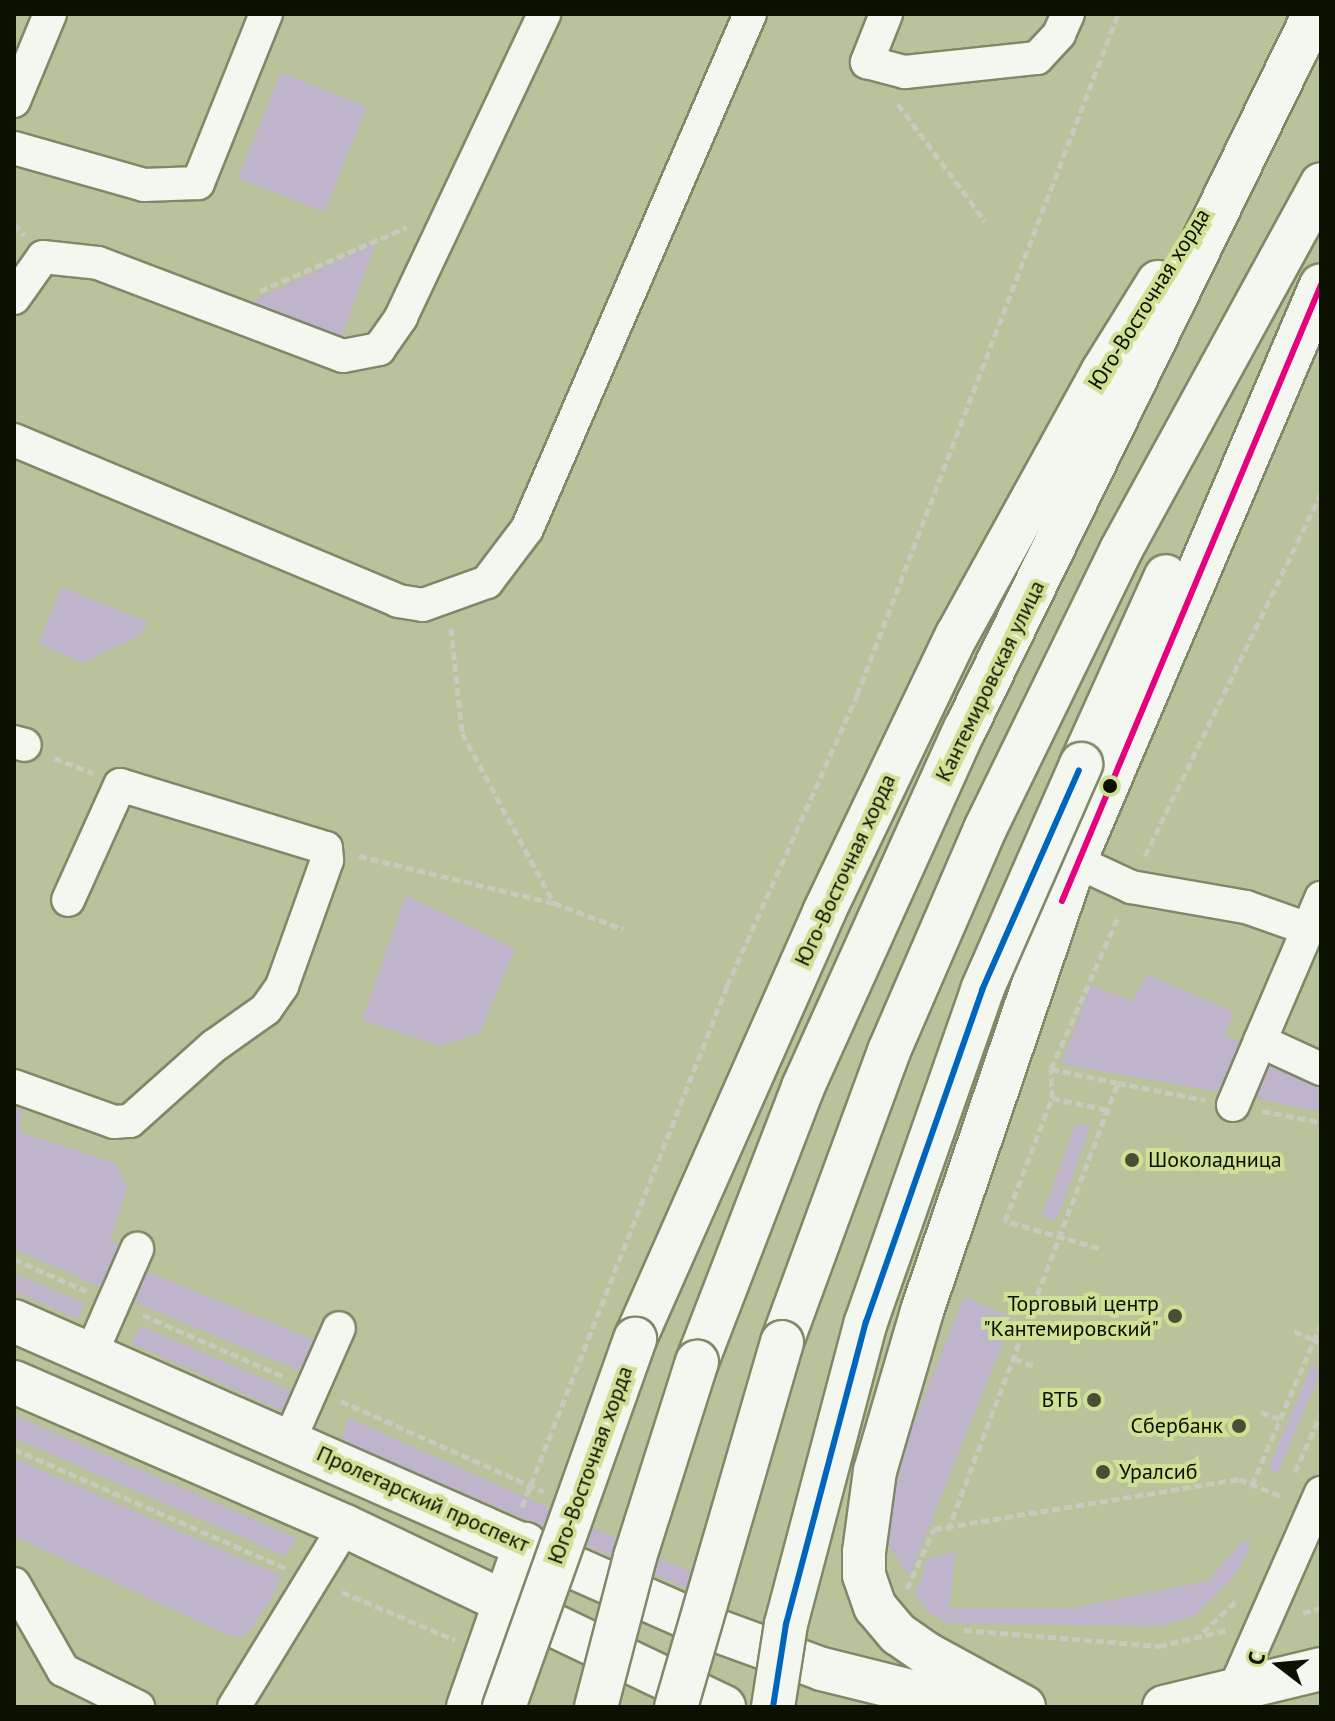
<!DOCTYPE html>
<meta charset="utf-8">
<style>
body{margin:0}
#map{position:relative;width:1335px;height:1721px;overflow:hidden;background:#b9c29a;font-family:"PT Sans",sans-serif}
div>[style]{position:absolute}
.green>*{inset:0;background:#beb4cc}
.path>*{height:5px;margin-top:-2.5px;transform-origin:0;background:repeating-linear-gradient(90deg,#c7cabd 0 8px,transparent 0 12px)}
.roads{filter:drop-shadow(2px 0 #808867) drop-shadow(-2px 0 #808867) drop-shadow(0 2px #808867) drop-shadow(0 -2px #808867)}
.minor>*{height:32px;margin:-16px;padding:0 16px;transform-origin:16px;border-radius:16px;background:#f4f6f0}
.major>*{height:42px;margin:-21px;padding:0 21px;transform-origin:21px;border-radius:21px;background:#f4f6f0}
.bridges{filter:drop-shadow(2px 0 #808867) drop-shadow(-2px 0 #808867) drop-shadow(0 2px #808867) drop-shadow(0 -2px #808867)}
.major-bridge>*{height:42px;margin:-21px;padding:0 21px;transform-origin:21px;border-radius:21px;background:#f4f6f0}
.bus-1>*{height:6px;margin:-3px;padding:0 3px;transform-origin:3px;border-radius:3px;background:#e5007d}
.bus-2>*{height:6px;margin:-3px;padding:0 3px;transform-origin:3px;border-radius:3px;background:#0065bd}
.dots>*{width:22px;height:22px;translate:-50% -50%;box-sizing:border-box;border:4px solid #cfe195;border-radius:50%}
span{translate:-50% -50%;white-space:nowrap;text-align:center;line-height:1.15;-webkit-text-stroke:8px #cfe195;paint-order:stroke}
.street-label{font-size:22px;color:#0c1000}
.poi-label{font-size:22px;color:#0c1000}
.left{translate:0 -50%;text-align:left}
.right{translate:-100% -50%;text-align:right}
.frame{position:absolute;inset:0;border:16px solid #0c1000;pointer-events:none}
.north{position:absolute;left:1239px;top:1625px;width:80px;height:80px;-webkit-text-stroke:6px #cfe195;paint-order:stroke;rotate:286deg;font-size:22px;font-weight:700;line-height:32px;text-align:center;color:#0c1000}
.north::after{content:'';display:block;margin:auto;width:28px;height:36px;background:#0c1000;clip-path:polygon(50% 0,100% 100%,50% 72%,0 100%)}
</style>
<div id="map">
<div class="green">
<i style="clip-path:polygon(281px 72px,367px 107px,324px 212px,238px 178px)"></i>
<i style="clip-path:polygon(376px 243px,342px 336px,250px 302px)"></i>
<i style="clip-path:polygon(62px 587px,148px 622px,140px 635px,83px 663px,38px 643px)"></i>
<i style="clip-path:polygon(406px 895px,515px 949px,480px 1033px,441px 1046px,362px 1020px)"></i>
<i style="clip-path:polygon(1147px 974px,1234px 1012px,1224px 1036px,1252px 1047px,1227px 1093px,1061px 1064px,1091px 985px,1133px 1001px)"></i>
<i style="clip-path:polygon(1271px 1055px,1321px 1078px,1321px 1112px,1243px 1095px)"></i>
<i style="clip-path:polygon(14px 1108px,22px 1110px,20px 1132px,115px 1163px,128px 1186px,110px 1240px,119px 1245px,100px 1287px,14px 1249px)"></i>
<i style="clip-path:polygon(1076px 1122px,1090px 1128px,1056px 1221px,1042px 1216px)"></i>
<i style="clip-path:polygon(147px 1272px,320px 1342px,304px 1373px,135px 1302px)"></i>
<i style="clip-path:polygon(14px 1273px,84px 1303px,78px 1319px,14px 1291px)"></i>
<i style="clip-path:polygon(964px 1297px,1013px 1318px,909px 1577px,888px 1544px,890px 1481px)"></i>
<i style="clip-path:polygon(141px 1326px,297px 1393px,287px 1413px,131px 1343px)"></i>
<i style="clip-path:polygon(1312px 1364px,1321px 1372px,1278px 1473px,1268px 1469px)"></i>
<i style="clip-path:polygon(14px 1415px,297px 1538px,285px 1556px,14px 1438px)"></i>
<i style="clip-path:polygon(349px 1418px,738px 1593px,729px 1597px,695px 1592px,341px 1440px)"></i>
<i style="clip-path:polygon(14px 1458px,281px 1576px,276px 1590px,253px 1627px,242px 1636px,228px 1635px,14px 1536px)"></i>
<i style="clip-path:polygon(1242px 1541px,1251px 1545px,1238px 1571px,1195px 1616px,1161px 1626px,948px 1623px,927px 1611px,915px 1595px,927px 1559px,956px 1551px,949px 1608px,1072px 1608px,1207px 1581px)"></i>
</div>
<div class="path">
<i style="left:898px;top:104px;width:146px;rotate:53.4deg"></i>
<i style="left:14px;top:224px;width:15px;rotate:48deg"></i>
<i style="left:260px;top:291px;width:160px;rotate:-23.5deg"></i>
<i style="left:451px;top:628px;width:106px;rotate:84deg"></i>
<i style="left:462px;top:733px;width:193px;rotate:61.6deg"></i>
<i style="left:54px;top:758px;width:42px;rotate:21deg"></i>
<i style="left:359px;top:856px;width:201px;rotate:13.6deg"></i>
<i style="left:554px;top:903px;width:74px;rotate:20.6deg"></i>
<i style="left:1145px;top:856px;width:403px;rotate:-64.1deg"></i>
<i style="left:1051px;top:1069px;width:166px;rotate:-66.2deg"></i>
<i style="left:1052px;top:1098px;width:57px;rotate:12.1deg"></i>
<i style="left:1262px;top:1111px;width:60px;rotate:10.6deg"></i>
<i style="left:1099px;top:1248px;width:98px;rotate:-164deg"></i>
<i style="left:1005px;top:1221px;width:132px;rotate:-69.1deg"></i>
<i style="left:1052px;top:1098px;width:29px;rotate:-92deg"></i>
<i style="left:1051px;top:1069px;width:68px;rotate:11.8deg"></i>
<i style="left:14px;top:1259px;width:79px;rotate:24deg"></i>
<i style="left:143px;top:1315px;width:154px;rotate:23.7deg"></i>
<i style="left:1294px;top:1331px;width:30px;rotate:24deg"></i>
<i style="left:1014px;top:1359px;width:21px;rotate:19deg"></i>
<i style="left:341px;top:1401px;width:222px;rotate:24.1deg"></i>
<i style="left:1261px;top:1412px;width:20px;rotate:20deg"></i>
<i style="left:14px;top:1449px;width:296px;rotate:23.7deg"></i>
<i style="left:1295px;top:1472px;width:64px;rotate:-65.9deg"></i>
<i style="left:1252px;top:1485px;width:175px;rotate:-66.8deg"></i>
<i style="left:522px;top:1507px;width:560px;rotate:-68.52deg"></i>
<i style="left:727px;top:986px;width:319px;rotate:-65.9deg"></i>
<i style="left:857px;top:695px;width:729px;rotate:-69.03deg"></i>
<i style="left:948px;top:1530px;width:478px;rotate:-69.2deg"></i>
<i style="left:1118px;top:1083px;width:89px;rotate:11.1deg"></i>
<i style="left:907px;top:1589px;width:66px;rotate:-65.8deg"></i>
<i style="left:934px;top:1529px;width:309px;rotate:-9.3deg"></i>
<i style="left:1239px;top:1479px;width:48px;rotate:22.2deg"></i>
<i style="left:342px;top:1592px;width:123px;rotate:23deg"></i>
<i style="left:1303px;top:1613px;width:19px;rotate:-16deg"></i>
<i style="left:964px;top:1630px;width:196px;rotate:4.7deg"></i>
<i style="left:1159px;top:1646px;width:70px;rotate:-13.2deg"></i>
<i style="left:1203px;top:1632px;width:45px;rotate:-43.2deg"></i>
</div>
<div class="roads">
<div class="minor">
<i style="left:886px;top:14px;width:52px;rotate:111.6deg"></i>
<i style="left:867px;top:62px;width:39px;rotate:15deg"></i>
<i style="left:905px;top:72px;width:133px;rotate:-6.1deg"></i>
<i style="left:1037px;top:58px;width:33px;rotate:-47deg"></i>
<i style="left:1059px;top:34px;width:22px;rotate:-66deg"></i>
<i style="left:14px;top:101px;width:94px;rotate:-67.5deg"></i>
<i style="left:14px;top:148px;width:135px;rotate:15.9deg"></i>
<i style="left:144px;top:185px;width:54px;rotate:-2.1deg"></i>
<i style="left:198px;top:183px;width:182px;rotate:-68.1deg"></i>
<i style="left:14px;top:298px;width:50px;rotate:-54.7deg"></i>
<i style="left:43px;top:257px;width:55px;rotate:6.2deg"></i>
<i style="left:98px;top:263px;width:262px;rotate:20.8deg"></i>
<i style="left:343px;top:356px;width:37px;rotate:-11deg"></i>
<i style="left:379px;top:349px;width:39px;rotate:-55deg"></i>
<i style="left:401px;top:317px;width:335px;rotate:-64.7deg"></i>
<i style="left:14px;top:440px;width:416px;rotate:22.7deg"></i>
<i style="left:398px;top:601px;width:25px;rotate:9deg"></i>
<i style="left:423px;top:605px;width:68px;rotate:-19.8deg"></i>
<i style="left:487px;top:582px;width:66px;rotate:-53deg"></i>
<i style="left:527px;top:529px;width:561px;rotate:-66.59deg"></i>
<i style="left:14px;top:742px;width:11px;rotate:15deg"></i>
<i style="left:1075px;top:861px;width:62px;rotate:24.9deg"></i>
<i style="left:1131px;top:887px;width:117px;rotate:9.9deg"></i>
<i style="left:1246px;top:907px;width:66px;rotate:19.5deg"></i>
<i style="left:1308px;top:929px;width:122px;rotate:113.2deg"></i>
<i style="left:1260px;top:1041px;width:67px;rotate:24.7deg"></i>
<i style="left:1308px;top:929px;width:34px;rotate:-67deg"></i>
<i style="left:14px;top:1086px;width:106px;rotate:19.8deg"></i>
<i style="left:114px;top:1122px;width:16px;rotate:-4deg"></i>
<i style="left:130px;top:1121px;width:113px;rotate:-41.8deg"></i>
<i style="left:214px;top:1046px;width:64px;rotate:-35.4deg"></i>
<i style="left:266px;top:1009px;width:28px;rotate:-55deg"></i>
<i style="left:282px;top:986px;width:134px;rotate:-70.3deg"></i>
<i style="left:327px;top:860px;width:12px;rotate:-95deg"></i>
<i style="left:326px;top:848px;width:215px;rotate:-163deg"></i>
<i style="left:120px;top:785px;width:126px;rotate:114.3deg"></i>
<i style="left:1233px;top:1105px;width:69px;rotate:-67.1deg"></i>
<i style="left:91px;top:1354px;width:115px;rotate:-66.3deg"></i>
<i style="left:290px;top:1439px;width:121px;rotate:-66.2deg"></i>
<i style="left:14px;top:1584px;width:99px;rotate:60.3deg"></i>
<i style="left:63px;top:1670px;width:84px;rotate:26.3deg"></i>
<i style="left:1227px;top:1706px;width:233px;rotate:-66.2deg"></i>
<i style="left:234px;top:1707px;width:212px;rotate:-58.5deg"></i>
</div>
<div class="major">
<i style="left:1081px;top:764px;width:206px;rotate:-65.7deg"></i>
<i style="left:14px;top:1321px;width:769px;rotate:23.77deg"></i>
<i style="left:718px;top:1631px;width:111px;rotate:20.1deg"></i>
<i style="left:822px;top:1669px;width:157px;rotate:14deg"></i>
<i style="left:635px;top:1339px;width:467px;rotate:-66.1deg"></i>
<i style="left:824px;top:912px;width:307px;rotate:-64.4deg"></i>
<i style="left:957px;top:635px;width:300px;rotate:-61.1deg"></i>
<i style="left:1102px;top:372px;width:106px;rotate:-58.1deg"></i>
<i style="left:782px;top:1342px;width:310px;rotate:-69.8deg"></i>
<i style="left:889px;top:1051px;width:242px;rotate:-66.6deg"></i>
<i style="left:985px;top:829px;width:310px;rotate:-64deg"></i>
<i style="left:1121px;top:550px;width:417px;rotate:-61.3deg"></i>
<i style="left:697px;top:1362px;width:295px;rotate:-68.9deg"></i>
<i style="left:803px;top:1087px;width:393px;rotate:-65.7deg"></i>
<i style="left:965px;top:729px;width:796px;rotate:-63.98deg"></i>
<i style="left:14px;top:1382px;width:361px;rotate:23.5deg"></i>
<i style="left:345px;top:1526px;width:420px;rotate:25.5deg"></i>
<i style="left:468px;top:1707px;width:173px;rotate:-70.7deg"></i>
<i style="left:1024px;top:1707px;width:111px;rotate:-151.3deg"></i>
<i style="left:927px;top:1654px;width:35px;rotate:-145deg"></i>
<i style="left:898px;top:1634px;width:35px;rotate:-130deg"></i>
<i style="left:875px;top:1607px;width:34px;rotate:-109deg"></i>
<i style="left:864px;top:1575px;width:23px;rotate:-90deg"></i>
<i style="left:864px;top:1552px;width:82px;rotate:-82.3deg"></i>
<i style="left:875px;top:1471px;width:167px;rotate:-73.6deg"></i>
<i style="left:922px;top:1311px;width:475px;rotate:-71.2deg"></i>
<i style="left:1075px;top:861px;width:626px;rotate:-66.87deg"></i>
<i style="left:1164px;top:1707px;width:162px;rotate:-13.6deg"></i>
</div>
</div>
<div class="bridges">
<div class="major-bridge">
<i style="left:504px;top:1707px;width:391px;rotate:-70.4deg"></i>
<i style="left:596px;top:1707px;width:155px;rotate:-75.4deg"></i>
<i style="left:635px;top:1557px;width:205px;rotate:-72.4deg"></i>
<i style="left:676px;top:1707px;width:380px;rotate:-73.8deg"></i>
<i style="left:773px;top:1707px;width:84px;rotate:-81.1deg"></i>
<i style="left:786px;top:1624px;width:312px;rotate:-75.2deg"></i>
<i style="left:866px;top:1322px;width:352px;rotate:-70.7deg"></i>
<i style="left:982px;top:990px;width:247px;rotate:-66.3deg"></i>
</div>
</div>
<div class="bus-1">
<i style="left:1062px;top:901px;width:668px;rotate:-67.2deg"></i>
</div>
<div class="bus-2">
<i style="left:773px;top:1707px;width:84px;rotate:-81.1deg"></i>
<i style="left:786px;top:1624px;width:312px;rotate:-75.2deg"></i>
<i style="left:866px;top:1322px;width:352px;rotate:-70.7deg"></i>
<i style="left:982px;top:990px;width:240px;rotate:-66.2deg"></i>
</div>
<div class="dots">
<i style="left:1110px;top:786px;background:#0c1000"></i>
<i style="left:1132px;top:1160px;background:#494e36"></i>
<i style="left:1175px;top:1316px;background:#494e36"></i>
<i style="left:1094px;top:1400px;background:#494e36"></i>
<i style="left:1239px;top:1426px;background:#494e36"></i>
<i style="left:1103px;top:1472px;background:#494e36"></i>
</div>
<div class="street-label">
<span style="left:1149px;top:299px;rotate:-58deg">Юго-Восточная хорда</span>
<span style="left:990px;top:681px;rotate:-64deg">Кантемировская улица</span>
<span style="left:845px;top:870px;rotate:-65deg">Юго-Восточная хорда</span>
<span style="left:590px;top:1465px;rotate:-70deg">Юго-Восточная хорда</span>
<span style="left:423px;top:1499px;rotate:24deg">Пролетарский проспект</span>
</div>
<div class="poi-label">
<span class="left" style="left:1148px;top:1160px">Шоколадница</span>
<span class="right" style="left:1159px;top:1316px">Торговый центр<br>"Кантемировский"</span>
<span class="right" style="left:1078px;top:1400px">ВТБ</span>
<span class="right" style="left:1223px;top:1426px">Сбербанк</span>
<span class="left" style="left:1119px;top:1472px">Уралсиб</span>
</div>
<div class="frame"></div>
<div class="north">С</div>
</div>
